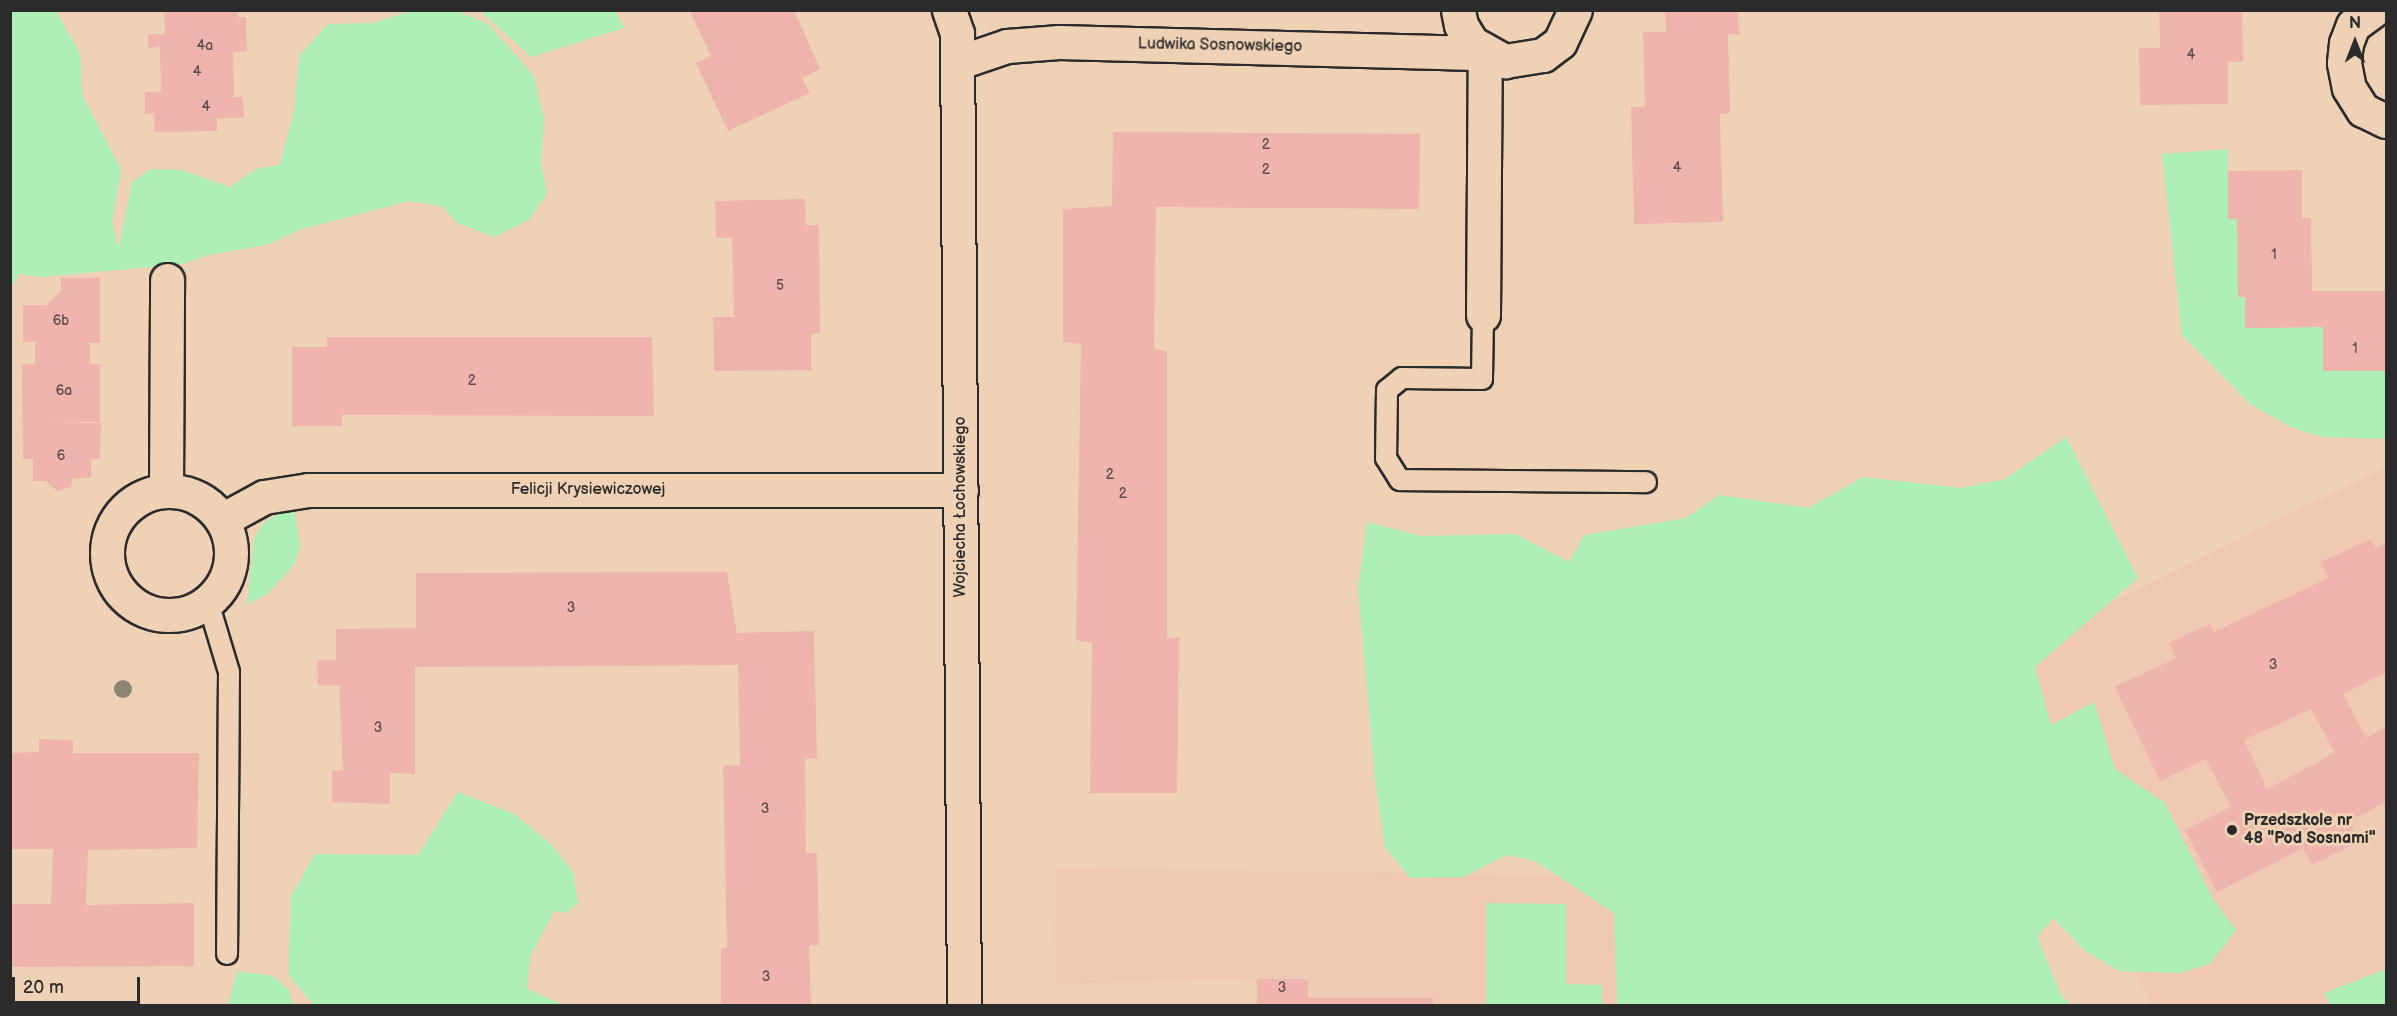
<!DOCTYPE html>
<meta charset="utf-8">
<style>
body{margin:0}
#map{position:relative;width:2397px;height:1016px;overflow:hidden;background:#efd2b6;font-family:"Balsamiq Sans",sans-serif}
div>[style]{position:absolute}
.built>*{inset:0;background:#efc9b4}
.green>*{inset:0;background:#aeefb7}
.building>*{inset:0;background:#efb4ae}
.roads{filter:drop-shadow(2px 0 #2b2b2b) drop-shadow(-2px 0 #2b2b2b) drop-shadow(0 2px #2b2b2b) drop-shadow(0 -2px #2b2b2b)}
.lane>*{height:20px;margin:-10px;padding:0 10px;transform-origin:10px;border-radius:10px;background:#efd2b6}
.street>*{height:33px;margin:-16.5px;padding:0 16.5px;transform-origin:16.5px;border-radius:16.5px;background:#efd2b6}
.street>.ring{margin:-16.5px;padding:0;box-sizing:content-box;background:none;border:33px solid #efd2b6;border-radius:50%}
.trees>*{width:18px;height:18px;margin:-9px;border-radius:50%;background:#8e8675}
.dots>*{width:16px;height:16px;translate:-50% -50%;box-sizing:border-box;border:3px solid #efd2b6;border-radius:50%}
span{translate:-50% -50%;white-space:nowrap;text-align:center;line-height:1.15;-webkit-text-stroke:6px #efd2b6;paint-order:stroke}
.number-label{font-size:14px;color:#5c4d4c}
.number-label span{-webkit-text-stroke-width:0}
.street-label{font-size:16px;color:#2b2b2b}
.poi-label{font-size:16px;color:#2b2b2b;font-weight:700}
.left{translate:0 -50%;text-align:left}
.frame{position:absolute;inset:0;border:12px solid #2b2b2b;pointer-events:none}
.north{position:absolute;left:2325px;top:12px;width:60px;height:60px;-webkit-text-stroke:4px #efd2b6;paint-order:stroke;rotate:0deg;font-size:16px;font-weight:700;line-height:24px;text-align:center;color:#2b2b2b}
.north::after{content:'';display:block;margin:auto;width:21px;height:27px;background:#2b2b2b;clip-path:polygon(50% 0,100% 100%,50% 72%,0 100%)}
.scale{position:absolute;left:12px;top:977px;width:128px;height:27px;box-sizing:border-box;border:3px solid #2b2b2b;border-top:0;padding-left:8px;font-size:18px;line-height:21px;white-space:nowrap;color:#2b2b2b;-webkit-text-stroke:4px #efd2b6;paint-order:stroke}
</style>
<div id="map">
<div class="built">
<i style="clip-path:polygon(2386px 467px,2386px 1005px,2151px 1005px,2004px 655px)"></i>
<i style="clip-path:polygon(1056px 868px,1611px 876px,1931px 1005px,1257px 1006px,1256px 979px,1055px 984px)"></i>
</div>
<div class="green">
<i style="clip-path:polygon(11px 11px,56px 11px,80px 54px,82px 95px,121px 169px,112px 223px,119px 248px,132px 182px,150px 169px,181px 170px,230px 187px,256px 169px,280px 165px,294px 111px,299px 56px,328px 24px,373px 23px,411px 11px,457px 11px,488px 24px,534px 76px,544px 120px,541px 162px,547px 194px,529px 220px,494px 237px,457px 223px,442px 206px,409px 201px,302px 229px,266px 245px,208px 255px,183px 264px,40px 277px,19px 274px,11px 288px)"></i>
<i style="clip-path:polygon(480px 11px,615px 11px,624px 28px,531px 57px)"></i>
<i style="clip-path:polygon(2228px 149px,2228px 219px,2237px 219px,2238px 297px,2245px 297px,2245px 328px,2323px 327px,2324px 371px,2386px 371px,2386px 439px,2321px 437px,2291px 427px,2251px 405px,2182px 335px,2162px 154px)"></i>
<i style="clip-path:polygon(2066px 437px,2138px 578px,2035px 667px,2051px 725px,2094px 702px,2115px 769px,2165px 803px,2213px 899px,2236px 930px,2210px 964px,2180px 973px,2119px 971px,2085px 951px,2053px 918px,2037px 937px,2062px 997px,2071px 1005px,1617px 1005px,1614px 913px,1535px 861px,1506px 855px,1464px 877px,1410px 878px,1385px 847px,1375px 779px,1358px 589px,1367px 522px,1421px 536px,1515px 534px,1569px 562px,1584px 535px,1686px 518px,1719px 495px,1809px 508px,1863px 477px,1962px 488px,2005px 479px)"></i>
<i style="clip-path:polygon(294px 506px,300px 546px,294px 565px,268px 593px,247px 605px,254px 538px,264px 522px)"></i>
<i style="clip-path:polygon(458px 792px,514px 814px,552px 845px,573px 872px,578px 903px,566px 913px,554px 911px,530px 957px,527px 989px,563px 1005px,314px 1005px,289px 976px,289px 948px,291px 896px,315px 854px,418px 855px)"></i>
<i style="clip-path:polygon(1486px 903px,1566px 904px,1566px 984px,1602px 985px,1602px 1005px,1486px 1005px)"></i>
<i style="clip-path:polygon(2386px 969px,2386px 1005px,2330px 1005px,2324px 993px)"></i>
<i style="clip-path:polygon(237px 971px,273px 976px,289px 991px,293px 1005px,228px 1005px)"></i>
</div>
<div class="building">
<i style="clip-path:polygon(164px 10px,238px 10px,238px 17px,246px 17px,247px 51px,233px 52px,234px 97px,243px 97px,244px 118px,217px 118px,217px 131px,155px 132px,154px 113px,145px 114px,145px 92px,161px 92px,160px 47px,148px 48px,148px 34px,165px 34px)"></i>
<i style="clip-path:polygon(689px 10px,794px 10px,820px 69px,802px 78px,810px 93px,728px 131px,696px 63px,711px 56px)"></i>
<i style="clip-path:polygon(1665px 10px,1738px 10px,1739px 34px,1728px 34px,1730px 113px,1720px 114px,1723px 222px,1634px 224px,1631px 107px,1645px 107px,1643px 32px,1666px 32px)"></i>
<i style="clip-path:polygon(2159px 10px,2242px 10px,2243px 62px,2228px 62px,2228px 104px,2140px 105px,2139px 48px,2160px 48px)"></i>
<i style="clip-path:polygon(1113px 132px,1420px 134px,1419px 209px,1156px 207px,1154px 349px,1167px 351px,1167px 638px,1179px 638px,1177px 793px,1090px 793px,1092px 643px,1076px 640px,1081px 344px,1063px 342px,1063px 209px,1112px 206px)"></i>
<i style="clip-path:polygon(2302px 170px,2302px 218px,2311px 218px,2312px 291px,2386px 291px,2386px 371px,2323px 371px,2323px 327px,2245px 328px,2245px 297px,2238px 297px,2237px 219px,2228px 219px,2228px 171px)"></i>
<i style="clip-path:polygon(805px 199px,806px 225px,819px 225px,820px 333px,811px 334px,811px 370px,714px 371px,713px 317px,734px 317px,732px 238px,716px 238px,715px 201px)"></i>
<i style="clip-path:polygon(61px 278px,100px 278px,100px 343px,90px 343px,90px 364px,100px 364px,100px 422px,38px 423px,101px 423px,100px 459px,91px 459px,91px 478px,73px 478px,71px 487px,57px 491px,46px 481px,33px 481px,33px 459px,23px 459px,22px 364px,35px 364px,35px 342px,23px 342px,23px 305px,46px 305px,61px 291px)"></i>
<i style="clip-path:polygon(327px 337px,652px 337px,654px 416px,342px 415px,342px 426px,292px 426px,292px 347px,327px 347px)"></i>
<i style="clip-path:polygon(evenodd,2371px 539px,2376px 548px,2386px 543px,2386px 672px,2343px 694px,2366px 738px,2386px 727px,2386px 802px,2349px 821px,2360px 841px,2312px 865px,2303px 848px,2217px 892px,2185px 830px,2231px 807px,2206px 759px,2160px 781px,2115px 687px,2176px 658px,2169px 643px,2210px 624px,2214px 632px,2328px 578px,2321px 562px,2371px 539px,2311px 709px,2335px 753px,2267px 789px,2244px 740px,2311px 709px)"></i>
<i style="clip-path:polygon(727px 572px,737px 633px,814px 631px,817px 758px,805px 759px,806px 853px,817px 853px,819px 945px,809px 946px,811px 1006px,721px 1006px,721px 949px,727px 947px,723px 766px,740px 765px,738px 665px,415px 667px,415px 774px,390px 773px,390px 804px,332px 802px,332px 771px,343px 770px,339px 686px,318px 685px,317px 660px,336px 660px,336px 629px,416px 628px,416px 573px)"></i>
<i style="clip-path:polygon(39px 739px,73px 740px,73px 753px,199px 753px,197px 848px,88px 850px,87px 881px,86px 905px,194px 903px,194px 966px,10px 967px,10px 904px,51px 904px,53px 849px,10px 849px,10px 753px,39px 752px)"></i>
<i style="clip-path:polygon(1257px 979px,1308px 979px,1308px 998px,1433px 998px,1433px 1006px,1257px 1006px)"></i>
</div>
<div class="roads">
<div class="lane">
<i style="left:1483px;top:315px;width:64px;rotate:90.9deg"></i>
<i style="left:1482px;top:379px;width:80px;rotate:-179.3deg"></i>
<i style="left:1402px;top:378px;width:19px;rotate:141deg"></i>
<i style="left:1387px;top:390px;width:68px;rotate:90.8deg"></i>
<i style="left:1386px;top:458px;width:26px;rotate:58deg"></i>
<i style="left:1400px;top:480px;width:246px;rotate:0.5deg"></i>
<i style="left:208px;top:602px;width:73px;rotate:73.3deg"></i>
<i style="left:229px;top:672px;width:282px;rotate:90.4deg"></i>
</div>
<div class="street">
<i style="left:949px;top:10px;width:24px;rotate:71deg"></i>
<i style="left:957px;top:33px;width:973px;rotate:89.59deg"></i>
<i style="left:1458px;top:10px;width:15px;rotate:79deg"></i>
<i style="left:1461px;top:25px;width:21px;rotate:59deg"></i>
<i style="left:1472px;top:43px;width:38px;rotate:29deg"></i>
<i style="left:1505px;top:61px;width:38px;rotate:-9deg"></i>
<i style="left:1543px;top:55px;width:21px;rotate:-37deg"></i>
<i style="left:1560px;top:42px;width:35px;rotate:-65deg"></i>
<i style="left:2374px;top:10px;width:26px;rotate:144deg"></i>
<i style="left:2353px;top:25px;width:19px;rotate:111deg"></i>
<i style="left:2346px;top:43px;width:20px;rotate:96deg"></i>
<i style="left:2344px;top:63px;width:25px;rotate:79deg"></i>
<i style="left:2349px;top:88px;width:26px;rotate:58deg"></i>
<i style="left:2363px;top:110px;width:25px;rotate:26deg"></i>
<i style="left:957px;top:63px;width:53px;rotate:-18.8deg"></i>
<i style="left:1007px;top:46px;width:52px;rotate:-4.4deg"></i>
<i style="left:1059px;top:42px;width:426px;rotate:1.5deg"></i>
<i style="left:1483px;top:315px;width:262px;rotate:-89.6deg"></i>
<i style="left:166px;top:491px;width:211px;rotate:-89.7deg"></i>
<i class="ring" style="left:107px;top:491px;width:91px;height:91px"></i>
<i style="left:222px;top:520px;width:48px;rotate:-28.7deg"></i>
<i style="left:264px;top:497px;width:45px;rotate:-9deg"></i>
<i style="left:308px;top:490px;width:653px"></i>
</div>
</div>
<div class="trees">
<i style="left:123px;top:689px"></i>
</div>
<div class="dots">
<i style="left:2232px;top:830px;background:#2b2b2b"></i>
</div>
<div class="number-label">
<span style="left:205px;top:46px">4a</span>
<span style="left:2191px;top:55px">4</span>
<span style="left:197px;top:72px">4</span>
<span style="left:206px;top:107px">4</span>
<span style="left:1266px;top:145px">2</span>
<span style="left:1677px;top:168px">4</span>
<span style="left:1266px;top:170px">2</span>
<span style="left:2274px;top:255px">1</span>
<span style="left:780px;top:286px">5</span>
<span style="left:61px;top:321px">6b</span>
<span style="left:2355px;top:349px">1</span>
<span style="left:472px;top:381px">2</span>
<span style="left:64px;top:391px">6a</span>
<span style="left:61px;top:456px">6</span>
<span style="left:1110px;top:475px">2</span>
<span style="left:1123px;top:494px">2</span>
<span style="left:571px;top:608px">3</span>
<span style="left:2273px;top:665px">3</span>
<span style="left:378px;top:728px">3</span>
<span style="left:765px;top:809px">3</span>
<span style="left:766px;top:977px">3</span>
<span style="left:1282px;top:988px">3</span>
</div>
<div class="street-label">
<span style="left:1220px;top:46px;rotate:1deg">Ludwika Sosnowskiego</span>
<span style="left:588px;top:490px">Felicji Krysiewiczowej</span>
<span style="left:961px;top:507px;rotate:-90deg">Wojciecha Łochowskiego</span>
</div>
<div class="poi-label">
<span class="left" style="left:2244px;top:830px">Przedszkole nr<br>48 "Pod Sosnami"</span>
</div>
<div class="frame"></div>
<div class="north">N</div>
<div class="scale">20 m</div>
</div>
